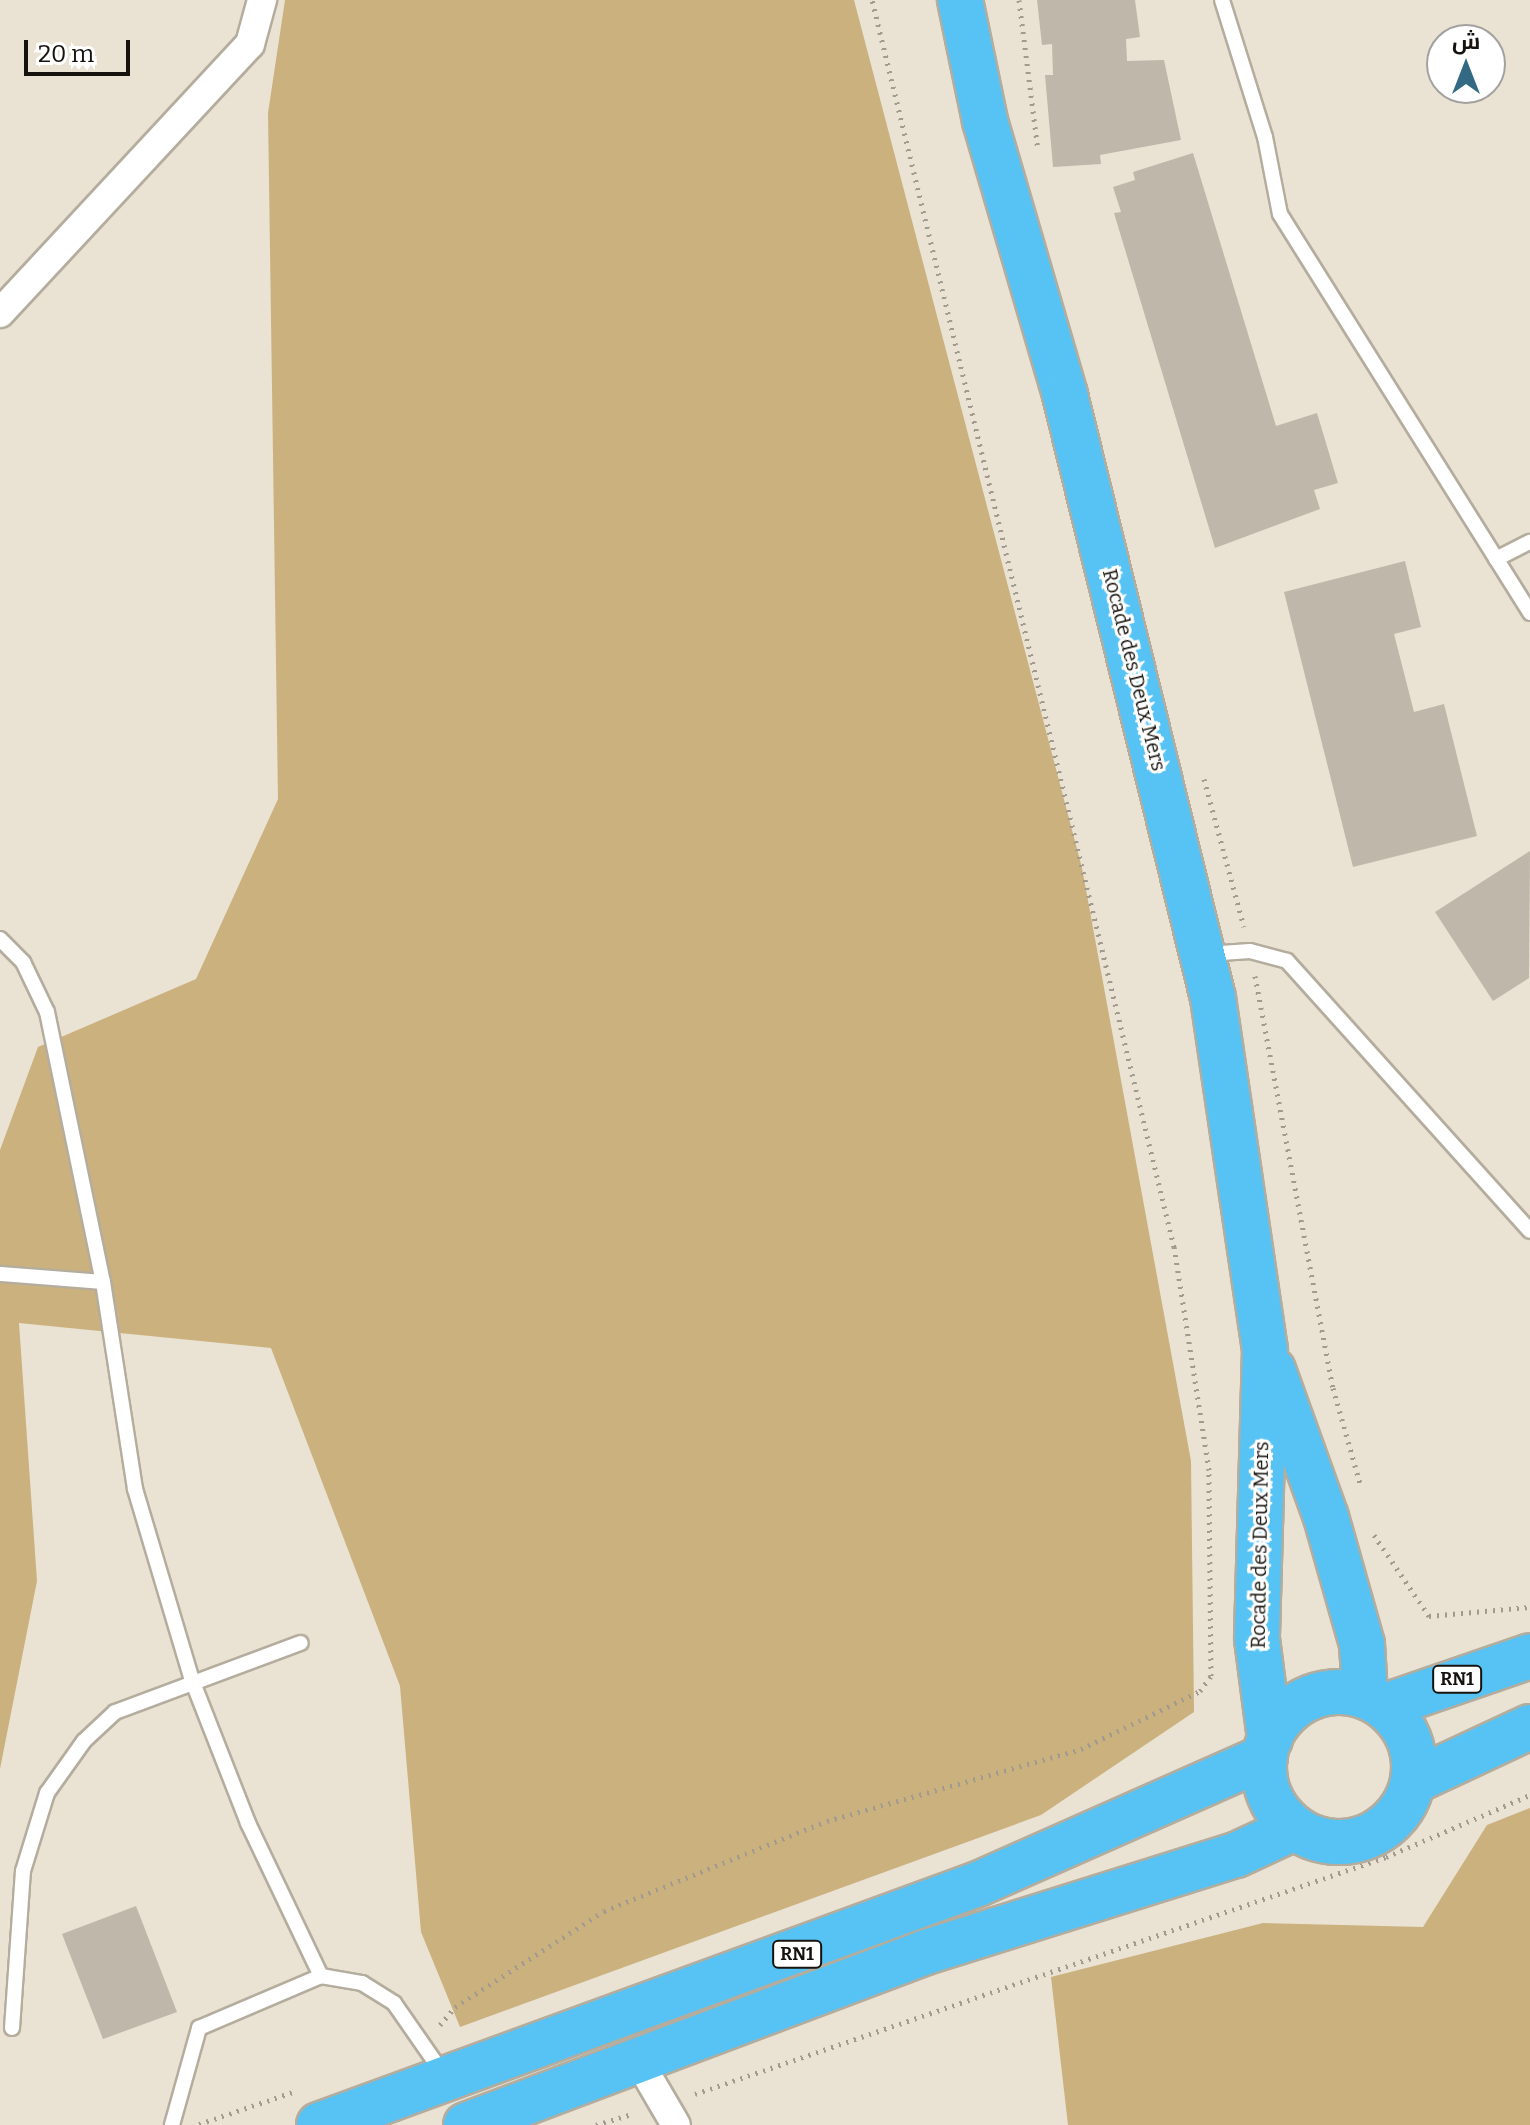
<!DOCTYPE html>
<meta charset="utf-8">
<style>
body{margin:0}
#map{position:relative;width:1530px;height:2125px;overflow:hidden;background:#eae2d3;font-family:Bitter,Cairo,serif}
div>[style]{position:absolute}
.green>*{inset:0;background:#cbb17e}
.building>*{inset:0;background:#bfb7a9}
.path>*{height:5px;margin-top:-2.5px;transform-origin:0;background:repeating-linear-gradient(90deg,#a19b8f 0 2px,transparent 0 8px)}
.roads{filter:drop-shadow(2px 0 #b4ad9e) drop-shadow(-2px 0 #b4ad9e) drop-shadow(0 2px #b4ad9e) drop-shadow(0 -2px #b4ad9e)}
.lane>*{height:14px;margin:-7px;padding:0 7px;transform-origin:7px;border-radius:7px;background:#fff}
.street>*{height:28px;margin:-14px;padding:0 14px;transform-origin:14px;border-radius:14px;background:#fff}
.highway>*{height:44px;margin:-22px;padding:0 22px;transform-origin:22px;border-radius:22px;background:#56c3f4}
.highway>.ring{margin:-22px;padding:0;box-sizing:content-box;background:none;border:44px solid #56c3f4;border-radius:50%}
span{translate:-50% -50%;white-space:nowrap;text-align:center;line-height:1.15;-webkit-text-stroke:6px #fff;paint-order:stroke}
.shield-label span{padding:2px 6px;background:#fff;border:2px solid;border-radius:6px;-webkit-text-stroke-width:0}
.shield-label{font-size:18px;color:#16130e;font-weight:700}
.street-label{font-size:20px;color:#16130e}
.north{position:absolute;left:1426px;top:24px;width:80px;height:80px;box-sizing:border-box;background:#fff;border:2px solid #a2a19f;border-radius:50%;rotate:0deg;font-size:22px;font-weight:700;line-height:32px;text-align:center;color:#16130e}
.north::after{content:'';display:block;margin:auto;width:28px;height:36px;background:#326a84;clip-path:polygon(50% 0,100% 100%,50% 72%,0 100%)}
.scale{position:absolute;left:24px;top:40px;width:106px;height:36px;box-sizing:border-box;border:4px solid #16130e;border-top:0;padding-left:10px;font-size:24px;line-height:28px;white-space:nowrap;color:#16130e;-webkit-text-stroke:6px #fff;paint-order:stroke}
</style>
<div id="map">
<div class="green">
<i style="clip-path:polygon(285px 0,854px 0,1082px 868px,1191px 1461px,1194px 1712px,1041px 1815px,460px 2027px,421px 1932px,400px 1686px,271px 1348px,19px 1323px,37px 1581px,0 1769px,0 1150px,38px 1047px,196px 979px,278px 799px,268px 113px)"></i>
<i style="clip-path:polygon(1530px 1808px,1530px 2125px,1068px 2125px,1051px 1977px,1263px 1923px,1423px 1927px,1487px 1825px)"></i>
</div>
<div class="building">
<i style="clip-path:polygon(1037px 0,1135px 0,1140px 37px,1126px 39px,1127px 61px,1164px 60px,1181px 140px,1100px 155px,1101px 164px,1053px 167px,1045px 75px,1053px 75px,1052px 44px,1042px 45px)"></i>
<i style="clip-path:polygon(1193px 153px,1276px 426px,1317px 413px,1338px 483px,1314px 490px,1320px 509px,1215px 548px,1114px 213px,1121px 212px,1113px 187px,1135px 180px,1133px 172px)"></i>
<i style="clip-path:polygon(1405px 561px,1421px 627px,1394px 634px,1414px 712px,1444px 704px,1477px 836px,1353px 867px,1284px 592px)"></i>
<i style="clip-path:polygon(1530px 851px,1529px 978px,1493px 1001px,1435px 912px)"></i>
<i style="clip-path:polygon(136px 1906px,177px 2012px,103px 2039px,62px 1934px)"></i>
</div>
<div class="path">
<i style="left:1019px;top:0;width:151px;rotate:82.8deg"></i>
<i style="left:1204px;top:779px;width:153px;rotate:74.9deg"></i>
<i style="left:1255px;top:976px;width:419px;rotate:79.3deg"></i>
<i style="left:1333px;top:1388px;width:103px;rotate:74.2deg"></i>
<i style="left:1374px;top:1535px;width:98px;rotate:55.8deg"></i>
<i style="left:1429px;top:1616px;width:101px;rotate:-5.1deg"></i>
<i style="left:440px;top:2025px;width:23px;rotate:-50deg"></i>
<i style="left:455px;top:2007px;width:177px;rotate:-32.8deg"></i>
<i style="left:604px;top:1911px;width:240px;rotate:-22deg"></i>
<i style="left:827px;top:1821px;width:264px;rotate:-15.8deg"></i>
<i style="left:1081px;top:1749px;width:132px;rotate:-26deg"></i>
<i style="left:1200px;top:1691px;width:19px;rotate:-54deg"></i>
<i style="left:1211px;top:1676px;width:206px;rotate:-90.6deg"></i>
<i style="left:1209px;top:1470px;width:226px;rotate:-98.9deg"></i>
<i style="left:1174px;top:1247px;width:1283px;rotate:-103.61deg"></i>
<i style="left:695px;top:2094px;width:731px;rotate:-18.93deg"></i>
<i style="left:1386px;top:1857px;width:157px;rotate:-23.3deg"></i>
<i style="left:199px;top:2124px;width:102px;rotate:-18.8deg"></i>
<i style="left:596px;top:2125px;width:38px;rotate:-17deg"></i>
</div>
<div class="roads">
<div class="lane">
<i style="left:1222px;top:0;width:144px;rotate:72.6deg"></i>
<i style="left:1265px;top:137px;width:78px;rotate:79deg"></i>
<i style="left:1280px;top:214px;width:471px;rotate:57.9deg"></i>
<i style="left:1496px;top:559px;width:38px;rotate:-27deg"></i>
<i style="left:0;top:939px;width:33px;rotate:45deg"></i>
<i style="left:23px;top:962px;width:55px;rotate:64.4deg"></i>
<i style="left:47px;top:1012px;width:276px;rotate:78.3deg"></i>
<i style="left:103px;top:1282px;width:209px;rotate:81.2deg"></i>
<i style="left:135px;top:1489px;width:199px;rotate:73.4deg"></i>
<i style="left:192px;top:1680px;width:154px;rotate:68.6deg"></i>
<i style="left:248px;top:1823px;width:170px;rotate:64.5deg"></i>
<i style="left:1207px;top:954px;width:43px;rotate:-4deg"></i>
<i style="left:1250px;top:951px;width:38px;rotate:15deg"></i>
<i style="left:1287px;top:961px;width:363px;rotate:48deg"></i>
<i style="left:0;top:1274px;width:103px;rotate:4.4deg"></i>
<i style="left:12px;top:2028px;width:157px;rotate:-86deg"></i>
<i style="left:23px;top:1871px;width:82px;rotate:-72.9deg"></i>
<i style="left:47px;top:1793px;width:64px;rotate:-54.6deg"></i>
<i style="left:84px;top:1741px;width:42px;rotate:-43.1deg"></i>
<i style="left:115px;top:1712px;width:198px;rotate:-20.4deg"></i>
<i style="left:172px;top:2125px;width:101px;rotate:-74.4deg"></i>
<i style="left:199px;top:2028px;width:133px;rotate:-23.1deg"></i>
<i style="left:321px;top:1976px;width:42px;rotate:9.7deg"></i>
<i style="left:362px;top:1983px;width:38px;rotate:32deg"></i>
<i style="left:394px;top:2003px;width:84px;rotate:55.2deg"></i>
</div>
<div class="street">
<i style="left:0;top:313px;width:367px;rotate:-47.1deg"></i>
<i style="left:250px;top:44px;width:46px;rotate:-74.7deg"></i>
<i style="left:638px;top:2060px;width:75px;rotate:59.7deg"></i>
</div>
<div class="highway">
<i style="left:960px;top:0;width:124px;rotate:78.3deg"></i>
<i style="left:985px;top:121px;width:285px;rotate:73.7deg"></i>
<i style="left:1065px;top:395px;width:621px;rotate:76.21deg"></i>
<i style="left:1213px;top:998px;width:355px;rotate:81.6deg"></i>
<i style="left:1265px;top:1349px;width:290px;rotate:91.6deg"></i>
<i style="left:1257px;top:1639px;width:101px;rotate:82.6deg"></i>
<i style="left:1273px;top:1370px;width:156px;rotate:70.2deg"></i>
<i style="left:1326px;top:1517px;width:132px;rotate:74.2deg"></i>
<i style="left:1362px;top:1644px;width:50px;rotate:86.6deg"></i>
<i class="ring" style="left:1264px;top:1692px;width:106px;height:106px"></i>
<i style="left:1385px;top:1706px;width:153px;rotate:-19deg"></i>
<i style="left:1414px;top:1781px;width:128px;rotate:-25deg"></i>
<i style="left:319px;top:2125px;width:702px;rotate:-20.09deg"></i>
<i style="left:978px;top:1884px;width:314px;rotate:-23.9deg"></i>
<i style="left:466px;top:2125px;width:491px;rotate:-20.6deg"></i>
<i style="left:926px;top:1952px;width:325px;rotate:-17.4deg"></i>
<i style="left:1236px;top:1855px;width:64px;rotate:-25deg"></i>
</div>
</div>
<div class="shield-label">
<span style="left:1457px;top:1679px">RN1</span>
<span style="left:797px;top:1954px">RN1</span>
</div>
<div class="street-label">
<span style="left:1134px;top:670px;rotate:76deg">Rocade des Deux Mers</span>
<span style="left:1260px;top:1545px;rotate:-89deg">Rocade des Deux Mers</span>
</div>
<div class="north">ش</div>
<div class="scale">20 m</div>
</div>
